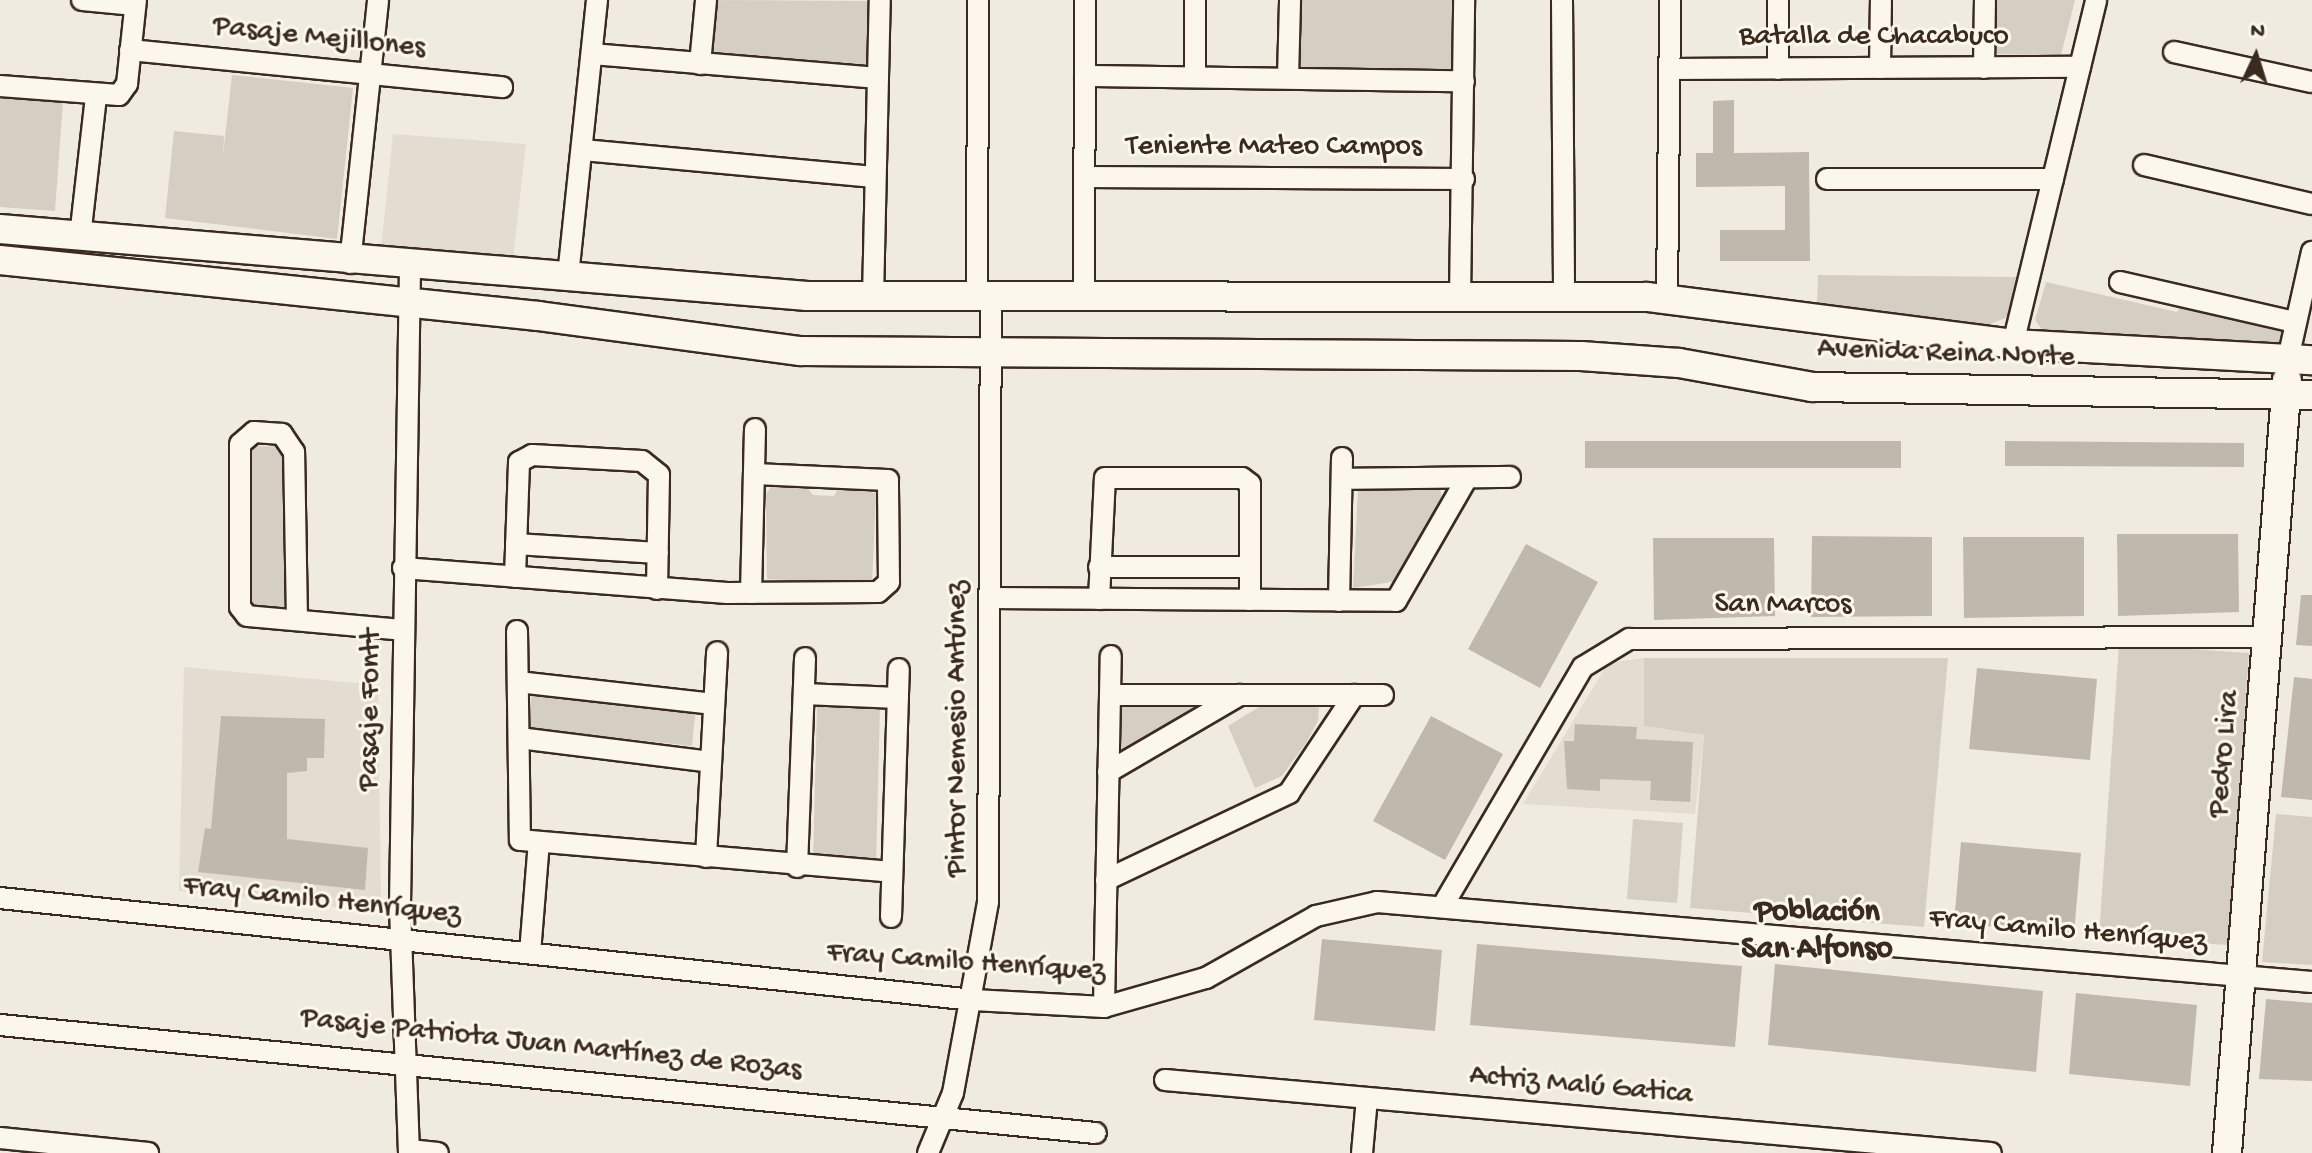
<!DOCTYPE html>
<meta charset="utf-8">
<style>
body{margin:0}
#map{position:relative;width:2312px;height:1153px;overflow:hidden;background:#f0ebe0;font-family:"Gochi Hand",sans-serif}
div>[style]{position:absolute}
.built>*{inset:0;background:#e2dcd1}
.green>*{inset:0;background:#d5cec3}
.building>*{inset:0;background:#c0b8ad}
.roads{filter:drop-shadow(2px 0 #3b2a1e) drop-shadow(-2px 0 #3b2a1e) drop-shadow(0 2px #3b2a1e) drop-shadow(0 -2px #3b2a1e)}
.street>*{height:20px;margin:-10px;padding:0 10px;transform-origin:10px;border-radius:10px;background:#fbf7ec}
.secondary>*{height:28px;margin:-14px;padding:0 14px;transform-origin:14px;border-radius:14px;background:#fbf7ec}
span{translate:-50% -50%;white-space:nowrap;text-align:center;line-height:1.15;-webkit-text-stroke:6px #fbf7ec;paint-order:stroke}
.street-label{font-size:30px;color:#3b2a1e}
.neighbourhood-label{font-size:32px;color:#3b2a1e;font-weight:700}
.north{position:absolute;left:2216px;top:16px;width:80px;height:80px;-webkit-text-stroke:6px #fbf7ec;paint-order:stroke;rotate:4deg;font-size:22px;font-weight:700;line-height:32px;text-align:center;color:#3b2a1e}
.north::after{content:'';display:block;margin:auto;width:28px;height:36px;background:#3b2a1e;clip-path:polygon(50% 0,100% 100%,50% 72%,0 100%)}
</style>
<div id="map">
<div class="built">
<i style="clip-path:polygon(393px 134px,526px 144px,513px 259px,381px 248px)"></i>
<i style="clip-path:polygon(1644px 658px,1644px 726px,1704px 735px,1695px 814px,1523px 804px,1608px 663px)"></i>
<i style="clip-path:polygon(184px 667px,378px 685px,381px 898px,367px 910px,179px 891px)"></i>
</div>
<div class="green">
<i style="clip-path:polygon(709px 0,871px 1px,869px 75px,703px 61px)"></i>
<i style="clip-path:polygon(1297px 0,1461px 0,1461px 78px,1294px 72px)"></i>
<i style="clip-path:polygon(1989px 0,2075px 0,2061px 55px,1987px 54px)"></i>
<i style="clip-path:polygon(232px 75px,353px 88px,337px 239px,165px 218px,174px 131px,224px 136px,223px 155px)"></i>
<i style="clip-path:polygon(0 96px,63px 101px,55px 211px,0 207px)"></i>
<i style="clip-path:polygon(1818px 275px,2019px 277px,2010px 316px,1983px 327px,1817px 305px)"></i>
<i style="clip-path:polygon(2046px 282px,2177px 312px,2183px 304px,2289px 326px,2278px 348px,2046px 335px,2035px 320px)"></i>
<i style="clip-path:polygon(250px 446px,285px 447px,284px 610px,248px 609px)"></i>
<i style="clip-path:polygon(773px 484px,805px 485px,813px 495px,834px 496px,840px 486px,876px 493px,872px 584px,767px 579px,766px 494px)"></i>
<i style="clip-path:polygon(1440px 488px,1442px 499px,1398px 581px,1353px 588px,1358px 489px)"></i>
<i style="clip-path:polygon(2119px 644px,2249px 653px,2229px 945px,2099px 937px)"></i>
<i style="clip-path:polygon(1644px 658px,1948px 658px,1924px 927px,1690px 908px,1704px 735px,1644px 726px)"></i>
<i style="clip-path:polygon(532px 688px,696px 707px,692px 746px,528px 728px)"></i>
<i style="clip-path:polygon(1117px 701px,1216px 703px,1124px 757px,1117px 754px)"></i>
<i style="clip-path:polygon(1309px 705px,1319px 708px,1318px 721px,1306px 743px,1282px 776px,1255px 788px,1228px 726px,1259px 707px)"></i>
<i style="clip-path:polygon(817px 706px,880px 707px,876px 865px,813px 863px)"></i>
<i style="clip-path:polygon(2276px 814px,2312px 817px,2312px 965px,2262px 962px)"></i>
<i style="clip-path:polygon(1633px 819px,1683px 823px,1677px 903px,1627px 899px)"></i>
</div>
<div class="building">
<i style="clip-path:polygon(1734px 100px,1734px 153px,1809px 152px,1810px 261px,1720px 261px,1720px 230px,1785px 230px,1785px 186px,1696px 187px,1696px 153px,1713px 153px,1713px 101px)"></i>
<i style="clip-path:polygon(1585px 441px,1901px 441px,1901px 468px,1585px 468px)"></i>
<i style="clip-path:polygon(2005px 441px,2244px 443px,2244px 467px,2005px 466px)"></i>
<i style="clip-path:polygon(2117px 534px,2238px 534px,2239px 612px,2118px 616px)"></i>
<i style="clip-path:polygon(1812px 536px,1932px 537px,1932px 616px,1811px 617px)"></i>
<i style="clip-path:polygon(1963px 537px,2084px 537px,2084px 616px,1964px 618px)"></i>
<i style="clip-path:polygon(1653px 538px,1774px 538px,1775px 616px,1654px 620px)"></i>
<i style="clip-path:polygon(1526px 544px,1598px 582px,1540px 688px,1468px 649px)"></i>
<i style="clip-path:polygon(2301px 595px,2312px 595px,2312px 646px,2296px 645px)"></i>
<i style="clip-path:polygon(1977px 668px,2097px 679px,2090px 760px,1969px 749px)"></i>
<i style="clip-path:polygon(2294px 677px,2312px 679px,2312px 800px,2281px 797px)"></i>
<i style="clip-path:polygon(221px 716px,325px 719px,324px 758px,307px 758px,307px 771px,287px 773px,287px 839px,368px 848px,365px 890px,198px 872px,205px 828px,211px 829px)"></i>
<i style="clip-path:polygon(1431px 716px,1503px 754px,1445px 860px,1373px 821px)"></i>
<i style="clip-path:polygon(1575px 724px,1637px 727px,1636px 739px,1693px 742px,1690px 802px,1650px 800px,1651px 781px,1600px 779px,1600px 791px,1567px 789px,1564px 741px,1574px 741px)"></i>
<i style="clip-path:polygon(1961px 842px,2081px 853px,2074px 934px,1954px 923px)"></i>
<i style="clip-path:polygon(1322px 939px,1442px 950px,1435px 1031px,1314px 1020px)"></i>
<i style="clip-path:polygon(1477px 944px,1742px 966px,1735px 1047px,1470px 1025px)"></i>
<i style="clip-path:polygon(1775px 964px,2043px 991px,2036px 1072px,1768px 1045px)"></i>
<i style="clip-path:polygon(2076px 993px,2197px 1005px,2190px 1086px,2069px 1074px)"></i>
<i style="clip-path:polygon(2266px 999px,2312px 1003px,2312px 1081px,2259px 1079px)"></i>
</div>
<div class="roads">
<div class="street">
<i style="left:82px;top:0;width:53px;rotate:5.4deg"></i>
<i style="left:1195px;top:0;width:77px;rotate:90deg"></i>
<i style="left:1562px;top:0;width:297px;rotate:89.6deg"></i>
<i style="left:1778px;top:0;width:69px;rotate:90deg"></i>
<i style="left:130px;top:50px;width:374px;rotate:5.7deg"></i>
<i style="left:2174px;top:52px;width:141px;rotate:12.3deg"></i>
<i style="left:592px;top:54px;width:287px;rotate:4.8deg"></i>
<i style="left:700px;top:64px;width:64px;rotate:-84.6deg"></i>
<i style="left:1880px;top:68px;width:68px;rotate:-89.2deg"></i>
<i style="left:1984px;top:68px;width:68px;rotate:-89.2deg"></i>
<i style="left:1669px;top:69px;width:411px;rotate:-0.3deg"></i>
<i style="left:1085px;top:76px;width:379px;rotate:0.8deg"></i>
<i style="left:1288px;top:78px;width:78px;rotate:-88.5deg"></i>
<i style="left:0;top:86px;width:119px;rotate:4.3deg"></i>
<i style="left:119px;top:95px;width:14px;rotate:-54deg"></i>
<i style="left:127px;top:84px;width:84px;rotate:-83.9deg"></i>
<i style="left:582px;top:150px;width:294px;rotate:5.3deg"></i>
<i style="left:2144px;top:165px;width:172px;rotate:13.1deg"></i>
<i style="left:1084px;top:177px;width:380px;rotate:0.3deg"></i>
<i style="left:1827px;top:179px;width:226px"></i>
<i style="left:80px;top:237px;width:142px;rotate:-83.5deg"></i>
<i style="left:350px;top:263px;width:264px;rotate:-83.9deg"></i>
<i style="left:568px;top:276px;width:278px;rotate:-84deg"></i>
<i style="left:2120px;top:282px;width:180px;rotate:12.9deg"></i>
<i style="left:977px;top:297px;width:297px;rotate:-89.8deg"></i>
<i style="left:873px;top:298px;width:298px;rotate:-88.7deg"></i>
<i style="left:1084px;top:298px;width:298px;rotate:-89.8deg"></i>
<i style="left:1460px;top:298px;width:298px;rotate:-89.2deg"></i>
<i style="left:1667px;top:299px;width:299px;rotate:-89.4deg"></i>
<i style="left:2013px;top:344px;width:354px;rotate:-76.4deg"></i>
<i style="left:2288px;top:359px;width:110px;rotate:-77.4deg"></i>
<i style="left:1342px;top:479px;width:168px;rotate:-0.7deg"></i>
<i style="left:516px;top:544px;width:142px;rotate:3.6deg"></i>
<i style="left:1099px;top:567px;width:151px"></i>
<i style="left:403px;top:568px;width:325px;rotate:4.4deg"></i>
<i style="left:727px;top:593px;width:151px;rotate:-0.4deg"></i>
<i style="left:878px;top:592px;width:15px;rotate:-42deg"></i>
<i style="left:889px;top:582px;width:102px;rotate:-90.6deg"></i>
<i style="left:888px;top:480px;width:134px;rotate:-177.4deg"></i>
<i style="left:515px;top:577px;width:115px;rotate:-88deg"></i>
<i style="left:519px;top:462px;width:15px;rotate:-28deg"></i>
<i style="left:532px;top:455px;width:110px;rotate:3.1deg"></i>
<i style="left:642px;top:461px;width:22px;rotate:39deg"></i>
<i style="left:659px;top:475px;width:114px;rotate:91deg"></i>
<i style="left:751px;top:593px;width:164px;rotate:-88.6deg"></i>
<i style="left:990px;top:598px;width:406px;rotate:0.4deg"></i>
<i style="left:1396px;top:601px;width:142px;rotate:-60deg"></i>
<i style="left:1099px;top:599px;width:121px;rotate:-87.2deg"></i>
<i style="left:1105px;top:478px;width:137px"></i>
<i style="left:1242px;top:478px;width:10px;rotate:37deg"></i>
<i style="left:1250px;top:484px;width:116px;rotate:90deg"></i>
<i style="left:1339px;top:601px;width:143px;rotate:-88.8deg"></i>
<i style="left:297px;top:620px;width:168px;rotate:-91deg"></i>
<i style="left:294px;top:452px;width:22px;rotate:-124deg"></i>
<i style="left:282px;top:434px;width:28px;rotate:-176deg"></i>
<i style="left:254px;top:432px;width:18px;rotate:139deg"></i>
<i style="left:240px;top:444px;width:163px;rotate:90deg"></i>
<i style="left:240px;top:607px;width:11px;rotate:52deg"></i>
<i style="left:247px;top:616px;width:157px;rotate:5.1deg"></i>
<i style="left:517px;top:631px;width:209px;rotate:89.2deg"></i>
<i style="left:520px;top:840px;width:372px;rotate:4.9deg"></i>
<i style="left:518px;top:682px;width:197px;rotate:6.4deg"></i>
<i style="left:804px;top:694px;width:94px;rotate:2.4deg"></i>
<i style="left:1110px;top:695px;width:273px"></i>
<i style="left:519px;top:738px;width:193px;rotate:7.1deg"></i>
<i style="left:1108px;top:772px;width:153px;rotate:-30.3deg"></i>
<i style="left:706px;top:857px;width:205px;rotate:-86.9deg"></i>
<i style="left:797px;top:867px;width:209px;rotate:-87.8deg"></i>
<i style="left:1106px;top:880px;width:203px;rotate:-25.4deg"></i>
<i style="left:1289px;top:793px;width:118px;rotate:-56.4deg"></i>
<i style="left:0;top:898px;width:978px;rotate:5.98deg"></i>
<i style="left:973px;top:1000px;width:131px;rotate:3.1deg"></i>
<i style="left:1104px;top:1007px;width:106px;rotate:-15.9deg"></i>
<i style="left:1206px;top:978px;width:126px;rotate:-29.4deg"></i>
<i style="left:1316px;top:916px;width:63px;rotate:-12.9deg"></i>
<i style="left:1377px;top:902px;width:938px;rotate:4.89deg"></i>
<i style="left:1442px;top:907px;width:278px;rotate:-59.6deg"></i>
<i style="left:1583px;top:667px;width:54px;rotate:-31.3deg"></i>
<i style="left:1629px;top:639px;width:641px;rotate:-0.18deg"></i>
<i style="left:891px;top:917px;width:248px;rotate:-88.2deg"></i>
<i style="left:530px;top:953px;width:111px;rotate:-85.4deg"></i>
<i style="left:1104px;top:1007px;width:351px;rotate:-88.9deg"></i>
<i style="left:0;top:1025px;width:1101px;rotate:5.63deg"></i>
<i style="left:1165px;top:1080px;width:829px;rotate:5.05deg"></i>
<i style="left:0;top:1138px;width:149px;rotate:5.8deg"></i>
<i style="left:409px;top:1150px;width:29px;rotate:6deg"></i>
<i style="left:409px;top:1153px;width:248px;rotate:-92.1deg"></i>
<i style="left:400px;top:905px;width:637px;rotate:-89.1deg"></i>
<i style="left:928px;top:1153px;width:65px;rotate:-67.4deg"></i>
<i style="left:953px;top:1093px;width:194px;rotate:-79.6deg"></i>
<i style="left:988px;top:902px;width:605px;rotate:-89.72deg"></i>
<i style="left:1362px;top:1153px;width:55px;rotate:-84.8deg"></i>
</div>
<div class="secondary">
<i style="left:0;top:229px;width:810px;rotate:4.75deg"></i>
<i style="left:807px;top:296px;width:840px;rotate:0.07deg"></i>
<i style="left:1647px;top:297px;width:369px;rotate:7.3deg"></i>
<i style="left:2013px;top:344px;width:299px;rotate:3.1deg"></i>
<i style="left:0;top:260px;width:541px;rotate:5.94deg"></i>
<i style="left:538px;top:316px;width:264px;rotate:7.6deg"></i>
<i style="left:800px;top:351px;width:781px;rotate:0.37deg"></i>
<i style="left:1581px;top:356px;width:98px;rotate:4.1deg"></i>
<i style="left:1679px;top:363px;width:135px;rotate:10.2deg"></i>
<i style="left:1812px;top:387px;width:500px;rotate:0.92deg"></i>
<i style="left:2227px;top:1153px;width:775px;rotate:-85.56deg"></i>
</div>
</div>
<div class="street-label">
<span style="left:1874px;top:38px">Batalla de Chacabuco</span>
<span style="left:319px;top:39px;rotate:6deg">Pasaje Mejillones</span>
<span style="left:1274px;top:148px">Teniente Mateo Campos</span>
<span style="left:1946px;top:355px;rotate:2deg">Avenida Reina Norte</span>
<span style="left:1783px;top:606px">San Marcos</span>
<span style="left:372px;top:710px;rotate:-89deg">Pasaje Fontt</span>
<span style="left:959px;top:729px;rotate:-90deg">Pintor Nemesio Antúnez</span>
<span style="left:2226px;top:754px;rotate:-85deg">Pedro Lira</span>
<span style="left:322px;top:902px;rotate:6deg">Fray Camilo Henríquez</span>
<span style="left:2068px;top:932px;rotate:5deg">Fray Camilo Henríquez</span>
<span style="left:966px;top:964px;rotate:4deg">Fray Camilo Henríquez</span>
<span style="left:551px;top:1046px;rotate:6deg">Pasaje Patriota Juan Martínez de Rozas</span>
<span style="left:1581px;top:1087px;rotate:5deg">Actriz Malú Gatica</span>
</div>
<div class="neighbourhood-label">
<span style="left:1817px;top:932px">Población<br>San Alfonso</span>
</div>
<div class="north">N</div>
</div>
